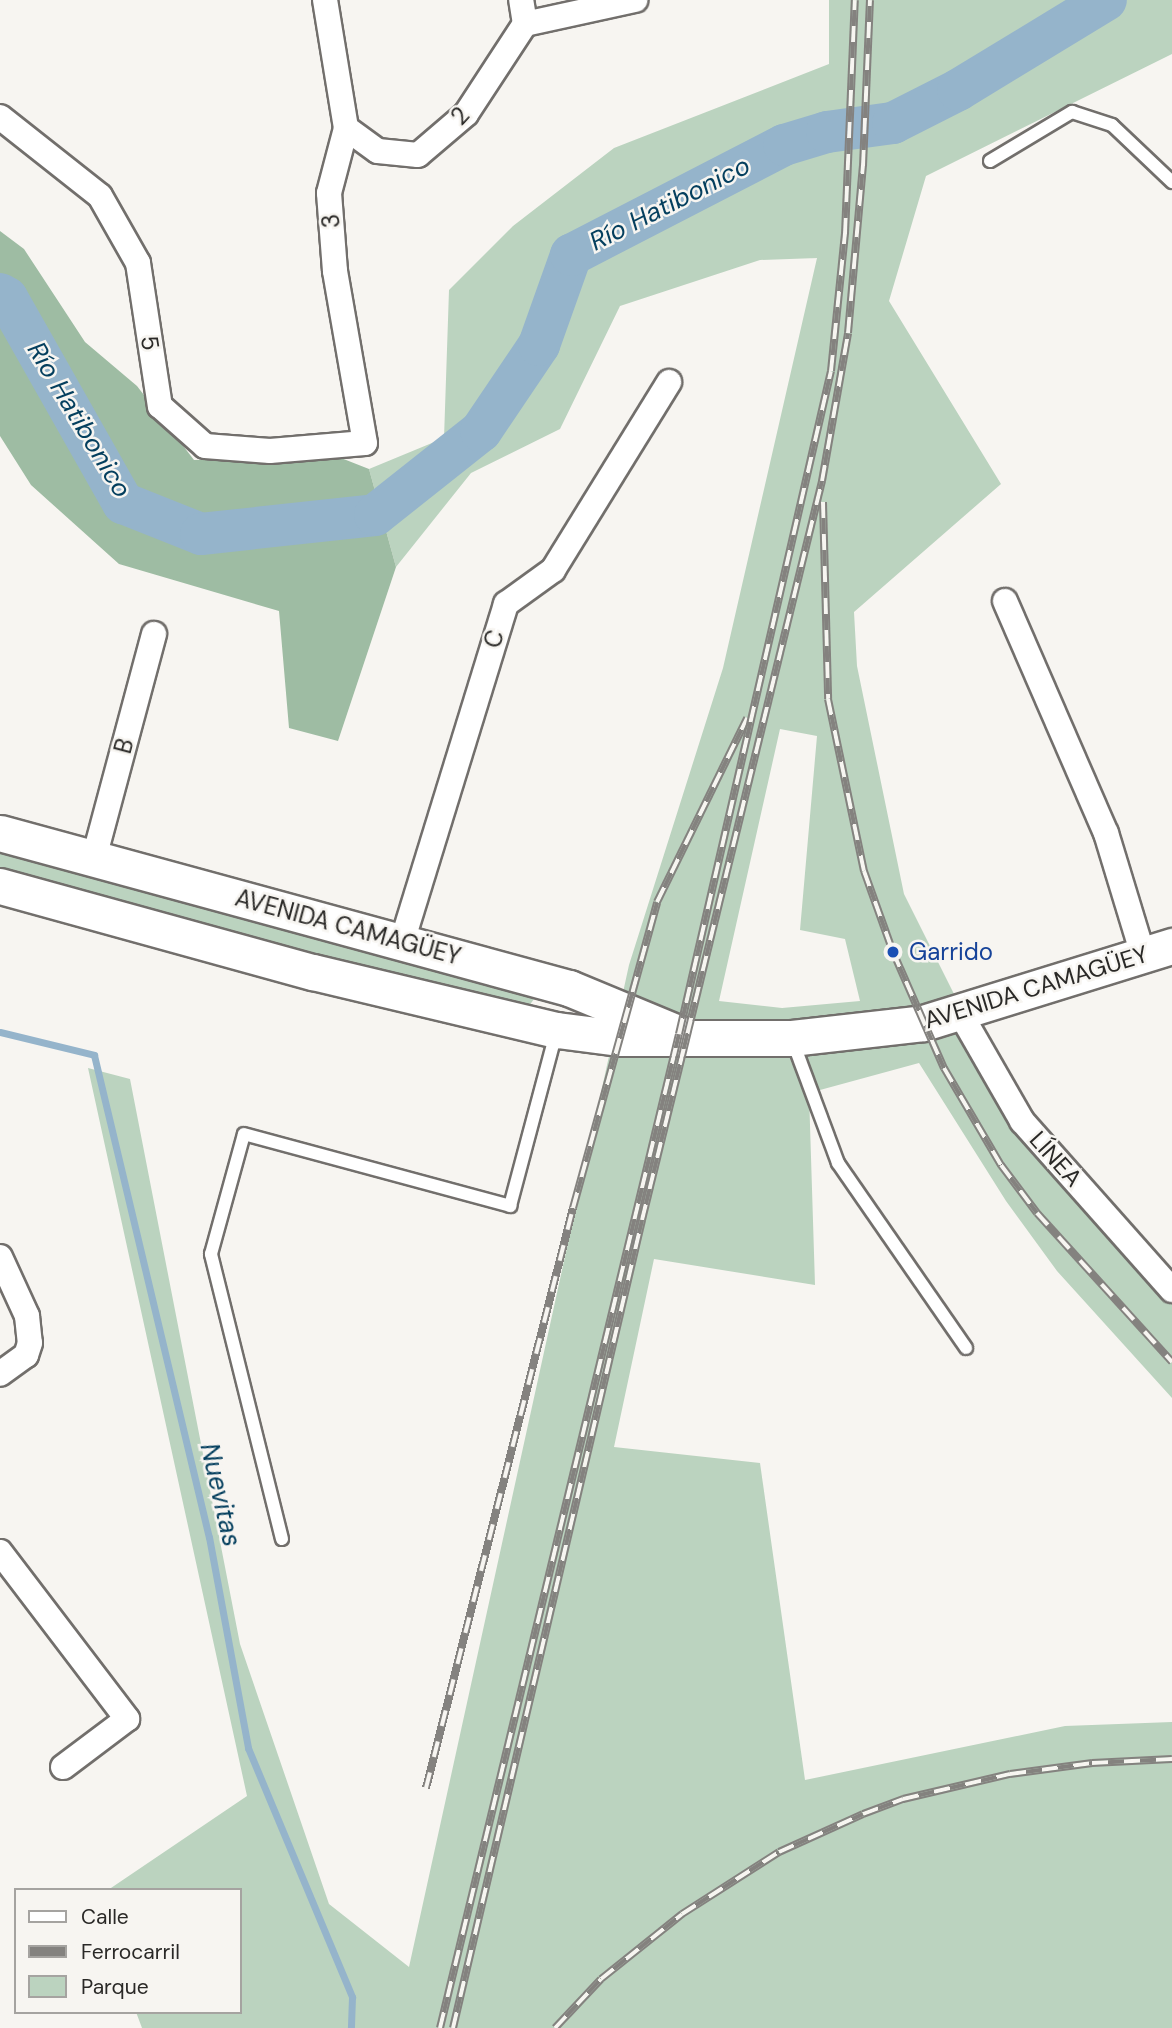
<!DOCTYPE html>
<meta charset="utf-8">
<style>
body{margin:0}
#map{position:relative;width:1172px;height:2028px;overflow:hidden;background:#f7f5f1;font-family:"DM Sans",sans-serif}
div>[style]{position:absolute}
.green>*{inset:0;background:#bbd3bf}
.forest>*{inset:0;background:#9ebca3}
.stream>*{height:7px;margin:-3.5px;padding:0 3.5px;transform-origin:3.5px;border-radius:3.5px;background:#95b4cb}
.river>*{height:42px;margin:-21px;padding:0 21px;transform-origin:21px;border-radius:21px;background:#95b4cb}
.roads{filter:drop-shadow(2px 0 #726f6c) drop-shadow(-2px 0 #726f6c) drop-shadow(0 2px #726f6c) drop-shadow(0 -2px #726f6c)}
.lane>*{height:12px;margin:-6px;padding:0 6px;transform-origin:6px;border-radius:6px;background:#fff}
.street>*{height:24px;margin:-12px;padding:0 12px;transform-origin:12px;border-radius:12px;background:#fff}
.secondary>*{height:35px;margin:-17.5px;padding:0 17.5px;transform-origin:17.5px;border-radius:17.5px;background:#fff}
.rail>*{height:8px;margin-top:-4px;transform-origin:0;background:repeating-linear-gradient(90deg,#f7f5f1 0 16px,#84827f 0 32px);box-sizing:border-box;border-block:2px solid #84827f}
.dots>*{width:19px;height:19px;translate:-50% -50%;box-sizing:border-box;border:4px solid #f7f5f1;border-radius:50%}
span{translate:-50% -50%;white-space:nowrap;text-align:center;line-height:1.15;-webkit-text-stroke:5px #f7f5f1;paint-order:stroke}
.street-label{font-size:24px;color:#2a2927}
.transit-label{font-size:24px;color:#164399}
.left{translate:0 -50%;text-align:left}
.water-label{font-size:26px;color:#043f5e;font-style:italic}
.legend{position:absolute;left:14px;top:1888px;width:228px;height:126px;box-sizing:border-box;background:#f7f5f1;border:2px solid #a5a3a0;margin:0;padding:9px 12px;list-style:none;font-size:21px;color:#2a2927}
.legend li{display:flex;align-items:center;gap:14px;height:35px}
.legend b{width:35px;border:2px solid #a5a3a0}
</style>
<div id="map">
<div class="green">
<i style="clip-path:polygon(evenodd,829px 0,1172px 0,1172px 54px,926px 176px,889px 301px,1001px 484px,854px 612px,857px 666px,904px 894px,1016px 1118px,1172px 1293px,1172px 1398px,1057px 1271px,1006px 1201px,919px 1063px,809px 1093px,815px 1285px,654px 1259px,614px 1447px,760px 1463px,805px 1780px,1065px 1726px,1172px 1722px,1172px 2028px,142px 2028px,136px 2012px,240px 2012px,240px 1890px,108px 1890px,247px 1796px,88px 1068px,130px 1079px,240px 1644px,329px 1904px,409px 1967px,629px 965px,723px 668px,817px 258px,760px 260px,620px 306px,560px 429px,471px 473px,396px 567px,369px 469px,444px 438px,449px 290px,513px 226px,614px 148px,829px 64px,829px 0,780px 729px,817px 736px,800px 930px,845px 939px,860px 1001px,782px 1008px,719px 1001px,780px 729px)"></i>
<i style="clip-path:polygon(0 848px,534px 992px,534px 999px,524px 1013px,0 875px)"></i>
</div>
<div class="forest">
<i style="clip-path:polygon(0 231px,24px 249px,85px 342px,137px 386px,194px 460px,341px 458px,369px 469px,396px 567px,338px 741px,289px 728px,279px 611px,119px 564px,31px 485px,0 436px)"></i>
</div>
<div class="stream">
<i style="left:1103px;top:1px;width:1px;rotate:-45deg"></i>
<i style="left:0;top:1032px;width:97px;rotate:13.7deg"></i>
<i style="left:94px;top:1055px;width:496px;rotate:76.6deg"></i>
<i style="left:209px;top:1537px;width:215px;rotate:79.5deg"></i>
<i style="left:248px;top:1748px;width:270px;rotate:67.3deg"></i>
<i style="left:352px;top:1997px;width:31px;rotate:92deg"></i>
</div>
<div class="river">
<i style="left:0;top:294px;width:8px;rotate:30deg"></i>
<i style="left:7px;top:298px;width:236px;rotate:60.5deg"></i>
<i style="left:123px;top:503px;width:84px;rotate:21.7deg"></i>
<i style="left:201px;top:534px;width:175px;rotate:-6.2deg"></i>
<i style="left:375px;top:515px;width:135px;rotate:-38.4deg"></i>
<i style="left:481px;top:431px;width:104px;rotate:-56deg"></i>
<i style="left:539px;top:345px;width:96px;rotate:-70.4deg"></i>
<i style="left:571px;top:255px;width:240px;rotate:-27.3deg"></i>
<i style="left:784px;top:145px;width:45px;rotate:-16.8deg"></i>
<i style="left:827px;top:132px;width:67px;rotate:-7.8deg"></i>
<i style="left:893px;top:123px;width:73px;rotate:-26.9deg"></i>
<i style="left:958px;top:90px;width:173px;rotate:-31.3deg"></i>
</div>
<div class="roads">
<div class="lane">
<i style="left:990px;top:161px;width:96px;rotate:-30.9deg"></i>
<i style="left:1072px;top:112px;width:42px;rotate:18deg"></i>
<i style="left:1112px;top:125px;width:83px;rotate:43.5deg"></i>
<i style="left:793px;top:1042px;width:129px;rotate:69.6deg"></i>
<i style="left:838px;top:1163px;width:225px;rotate:55.3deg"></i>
<i style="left:282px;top:1539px;width:294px;rotate:-104deg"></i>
<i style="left:211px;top:1254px;width:124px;rotate:-74.6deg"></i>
<i style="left:244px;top:1134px;width:276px;rotate:15.1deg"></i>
<i style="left:510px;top:1206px;width:179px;rotate:-75.1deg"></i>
</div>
<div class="street">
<i style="left:525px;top:24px;width:113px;rotate:-12.3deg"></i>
<i style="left:0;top:117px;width:127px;rotate:38.3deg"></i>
<i style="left:100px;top:196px;width:77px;rotate:60.4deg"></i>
<i style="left:138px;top:263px;width:145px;rotate:81.3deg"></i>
<i style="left:160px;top:406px;width:60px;rotate:41.6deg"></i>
<i style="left:205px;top:446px;width:65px;rotate:4.4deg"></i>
<i style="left:270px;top:451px;width:95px;rotate:-4.8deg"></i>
<i style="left:365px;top:443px;width:175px;rotate:-99.9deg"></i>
<i style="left:335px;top:271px;width:78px;rotate:-94.4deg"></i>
<i style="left:329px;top:193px;width:67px;rotate:-75.3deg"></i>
<i style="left:346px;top:128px;width:130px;rotate:-99.3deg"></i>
<i style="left:346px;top:128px;width:39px;rotate:36deg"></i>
<i style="left:378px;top:151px;width:40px;rotate:5.7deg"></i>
<i style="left:418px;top:155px;width:63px;rotate:-40.5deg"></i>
<i style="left:466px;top:114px;width:108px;rotate:-56.8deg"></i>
<i style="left:525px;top:24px;width:24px;rotate:-99deg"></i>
<i style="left:1005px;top:601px;width:253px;rotate:66.5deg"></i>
<i style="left:1106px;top:833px;width:127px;rotate:73.1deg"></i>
<i style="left:94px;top:858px;width:232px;rotate:-75deg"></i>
<i style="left:402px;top:942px;width:354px;rotate:-72.9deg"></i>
<i style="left:506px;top:604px;width:58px;rotate:-35.9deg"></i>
<i style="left:553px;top:570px;width:221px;rotate:-58.3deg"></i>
<i style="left:960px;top:1013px;width:125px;rotate:60.1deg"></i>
<i style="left:1022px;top:1121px;width:226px;rotate:48.4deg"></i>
<i style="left:0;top:1257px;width:65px;rotate:65.4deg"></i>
<i style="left:27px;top:1316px;width:27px;rotate:84deg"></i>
<i style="left:30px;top:1343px;width:13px;rotate:108deg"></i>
<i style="left:26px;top:1355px;width:32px;rotate:144deg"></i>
<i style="left:0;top:1552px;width:210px;rotate:52.7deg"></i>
<i style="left:127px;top:1719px;width:80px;rotate:143.1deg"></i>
</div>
<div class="secondary">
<i style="left:0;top:833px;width:590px;rotate:15.24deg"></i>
<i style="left:569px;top:988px;width:120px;rotate:22.5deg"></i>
<i style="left:0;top:886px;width:325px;rotate:15.4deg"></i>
<i style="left:313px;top:972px;width:251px;rotate:13.4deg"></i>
<i style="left:557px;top:1030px;width:64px;rotate:7.2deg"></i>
<i style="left:620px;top:1038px;width:172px"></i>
<i style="left:792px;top:1038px;width:132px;rotate:-6.5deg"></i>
<i style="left:923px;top:1023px;width:261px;rotate:-17.2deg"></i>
</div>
</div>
<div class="rail">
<i style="left:823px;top:502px;width:197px;rotate:88.5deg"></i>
<i style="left:828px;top:699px;width:176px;rotate:78.2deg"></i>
<i style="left:864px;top:871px;width:86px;rotate:70.3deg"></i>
<i style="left:893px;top:952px;width:127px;rotate:66.3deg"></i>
<i style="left:944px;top:1068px;width:113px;rotate:59.6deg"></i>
<i style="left:1001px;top:1165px;width:60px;rotate:53.1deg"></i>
<i style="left:1037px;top:1213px;width:201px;rotate:47.8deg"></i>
<i style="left:426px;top:1788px;width:598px;rotate:-75.78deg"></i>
<i style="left:573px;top:1208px;width:317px;rotate:-74.6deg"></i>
<i style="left:657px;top:902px;width:205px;rotate:-63.9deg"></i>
<i style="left:440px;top:2028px;width:1022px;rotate:-76.48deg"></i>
<i style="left:679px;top:1034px;width:680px;rotate:-77.09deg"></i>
<i style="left:831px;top:371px;width:138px;rotate:-84.2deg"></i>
<i style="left:845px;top:234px;width:234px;rotate:-87.6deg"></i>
<i style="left:453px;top:2028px;width:830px;rotate:-76.83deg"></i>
<i style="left:642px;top:1220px;width:761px;rotate:-76.31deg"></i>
<i style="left:822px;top:481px;width:150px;rotate:-80deg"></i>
<i style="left:848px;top:333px;width:168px;rotate:-84.9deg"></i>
<i style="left:863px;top:166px;width:166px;rotate:-87.6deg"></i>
<i style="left:555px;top:2028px;width:67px;rotate:-46.8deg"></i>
<i style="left:601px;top:1979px;width:104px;rotate:-38.7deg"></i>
<i style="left:682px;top:1914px;width:115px;rotate:-32.6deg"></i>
<i style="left:779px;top:1852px;width:92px;rotate:-24.3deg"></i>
<i style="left:863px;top:1814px;width:43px;rotate:-20.6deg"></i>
<i style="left:903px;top:1799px;width:110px;rotate:-13.2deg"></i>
<i style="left:1010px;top:1774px;width:83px;rotate:-7.6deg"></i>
<i style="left:1092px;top:1763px;width:80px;rotate:-2.9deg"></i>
</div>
<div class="dots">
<i style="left:893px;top:952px;background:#1a4fb4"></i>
</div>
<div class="street-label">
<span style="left:460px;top:116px;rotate:-47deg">2</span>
<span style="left:331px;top:221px;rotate:-95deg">3</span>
<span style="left:150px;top:343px;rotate:81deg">5</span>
<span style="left:494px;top:639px;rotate:-72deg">C</span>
<span style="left:124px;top:746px;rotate:-75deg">B</span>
<span style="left:348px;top:927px;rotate:15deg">AVENIDA CAMAGÜEY</span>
<span style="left:1036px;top:987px;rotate:-17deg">AVENIDA CAMAGÜEY</span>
<span style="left:1056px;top:1159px;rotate:48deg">LÍNEA</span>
</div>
<div class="transit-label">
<span class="left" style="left:909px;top:952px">Garrido</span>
</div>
<div class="water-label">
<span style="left:670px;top:204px;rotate:-27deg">Río Hatibonico</span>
<span style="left:79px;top:420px;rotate:59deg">Río Hatibonico</span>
<span style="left:220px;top:1495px;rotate:77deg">Nuevitas</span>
</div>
<ul class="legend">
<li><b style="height:9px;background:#fff"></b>Calle</li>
<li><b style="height:9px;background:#84827f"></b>Ferrocarril</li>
<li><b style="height:19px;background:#bbd3bf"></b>Parque</li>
</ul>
</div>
